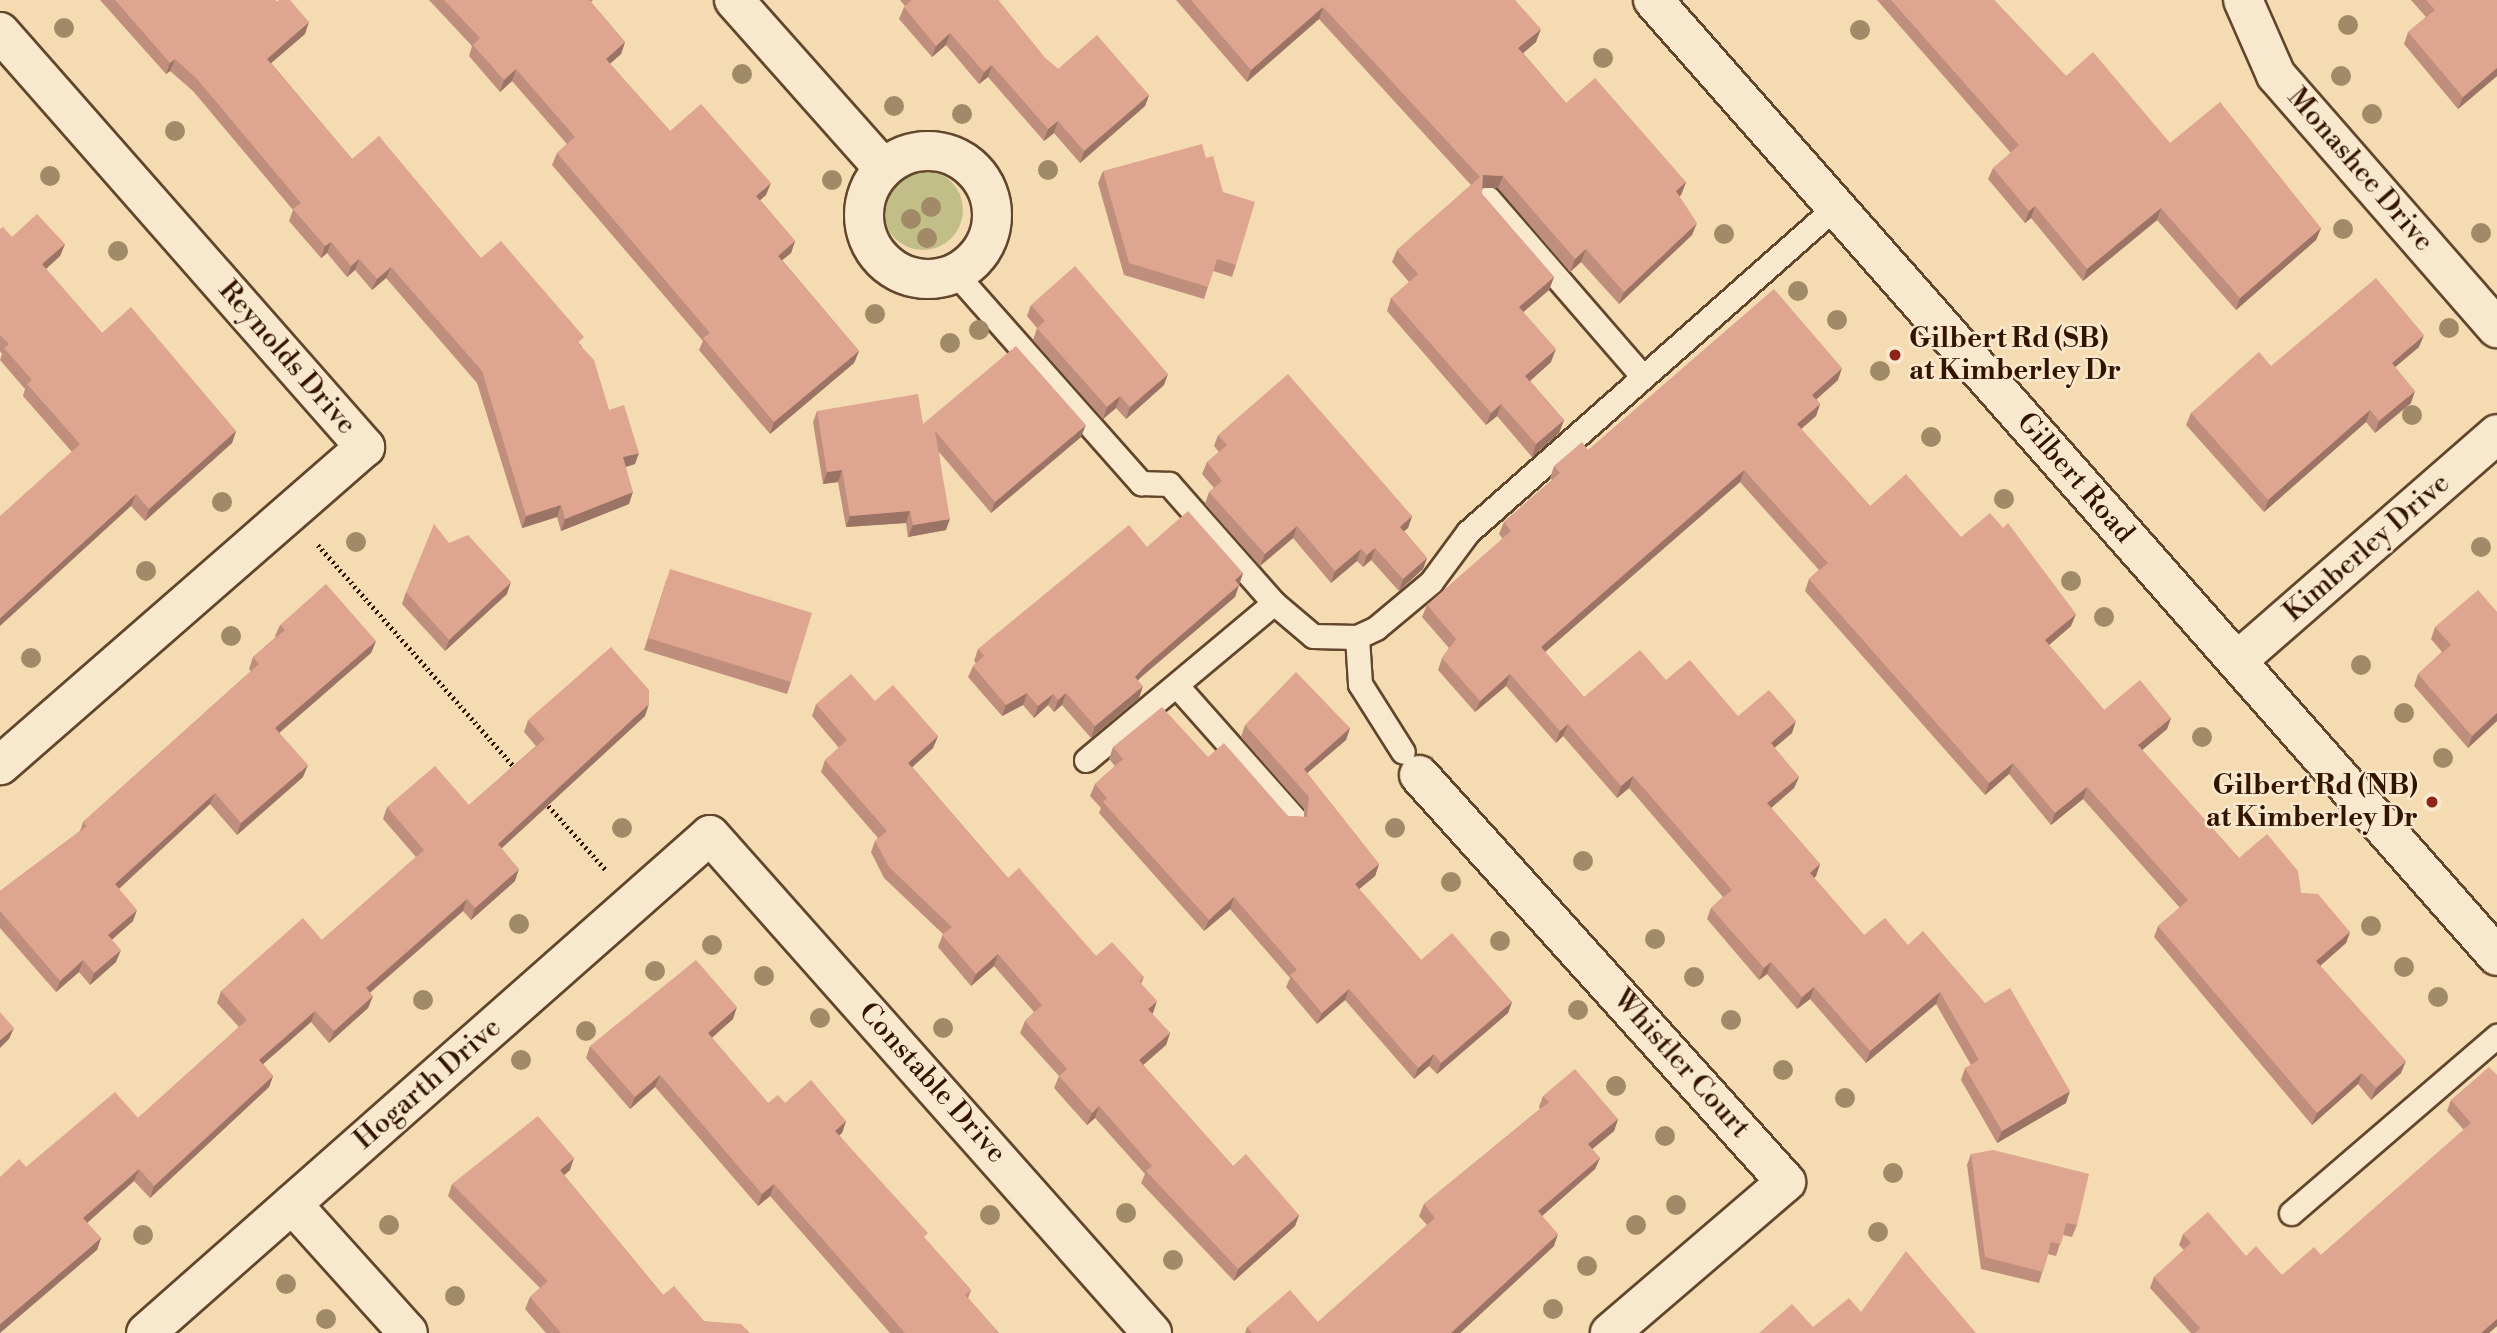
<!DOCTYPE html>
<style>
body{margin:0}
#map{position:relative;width:2497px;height:1333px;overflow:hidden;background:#f4dbb2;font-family:"Libre Bodoni",serif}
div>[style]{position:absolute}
.green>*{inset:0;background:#c1be88}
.round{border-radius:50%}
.path>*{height:4.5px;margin-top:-2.25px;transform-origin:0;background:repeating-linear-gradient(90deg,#321400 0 2px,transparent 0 5.5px)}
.roads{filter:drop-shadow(2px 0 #62462c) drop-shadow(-2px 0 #62462c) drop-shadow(0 2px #62462c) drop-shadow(0 -2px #62462c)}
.lane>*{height:23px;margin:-11.5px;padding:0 11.5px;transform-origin:11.5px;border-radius:11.5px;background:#f8e8cd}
.street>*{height:38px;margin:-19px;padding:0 19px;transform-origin:19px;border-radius:19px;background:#f8e8cd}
.street>.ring{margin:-19px;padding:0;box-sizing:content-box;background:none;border:38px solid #f8e8cd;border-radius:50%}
.secondary>*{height:38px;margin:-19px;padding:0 19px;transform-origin:19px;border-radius:19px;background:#f8e8cd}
.trees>*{width:20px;height:20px;margin:-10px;border-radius:50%;background:#a18a67}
.wall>*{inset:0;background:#bf8e7c}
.shaded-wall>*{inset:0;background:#9b7465}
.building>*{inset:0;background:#dea590}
.dots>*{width:19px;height:19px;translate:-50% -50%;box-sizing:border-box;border:4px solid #f8e8cd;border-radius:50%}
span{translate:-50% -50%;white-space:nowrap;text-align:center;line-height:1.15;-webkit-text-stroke:5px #f8e8cd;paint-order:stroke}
.street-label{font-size:28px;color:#321400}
.poi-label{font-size:28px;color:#321400;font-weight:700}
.left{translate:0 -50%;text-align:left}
.right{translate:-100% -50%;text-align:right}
</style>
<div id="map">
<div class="green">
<i class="round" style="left:883px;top:170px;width:80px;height:80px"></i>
</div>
<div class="path">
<i style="left:318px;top:545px;width:299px;rotate:48.5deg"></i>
<i style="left:545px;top:802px;width:93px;rotate:48.1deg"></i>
</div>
<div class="roads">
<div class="lane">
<i style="left:1488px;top:198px;width:235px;rotate:49.1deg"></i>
<i style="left:955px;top:273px;width:281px;rotate:48.5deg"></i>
<i style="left:1141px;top:483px;width:28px;rotate:2deg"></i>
<i style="left:1169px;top:484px;width:159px;rotate:48.6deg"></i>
<i style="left:1357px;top:637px;width:47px;rotate:86.3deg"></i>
<i style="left:1360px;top:684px;width:80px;rotate:57.7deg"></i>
<i style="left:1177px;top:686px;width:176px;rotate:48.4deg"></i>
<i style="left:1086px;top:760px;width:245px;rotate:-39.9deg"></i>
<i style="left:1274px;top:603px;width:51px;rotate:40.2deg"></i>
<i style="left:1313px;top:636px;width:44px;rotate:1.3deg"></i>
<i style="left:1357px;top:637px;width:21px;rotate:-25deg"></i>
<i style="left:1376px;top:628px;width:72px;rotate:-39.9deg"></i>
<i style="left:1431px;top:582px;width:62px;rotate:-53.5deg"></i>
<i style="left:1468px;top:532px;width:490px;rotate:-41.5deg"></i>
<i style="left:2291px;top:1213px;width:272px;rotate:-40.7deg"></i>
</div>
<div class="street">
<i style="left:734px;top:0;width:225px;rotate:48.4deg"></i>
<i style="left:2243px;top:0;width:82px;rotate:66.3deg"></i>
<i style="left:2276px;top:75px;width:336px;rotate:48.9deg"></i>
<i style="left:0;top:32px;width:553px;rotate:48.67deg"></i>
<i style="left:365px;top:447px;width:484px;rotate:138.9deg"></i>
<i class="ring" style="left:864px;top:151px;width:90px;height:90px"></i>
<i style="left:2237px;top:661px;width:345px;rotate:-41.1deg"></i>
<i style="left:1419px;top:775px;width:548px;rotate:47.96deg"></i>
<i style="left:1786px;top:1182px;width:232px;rotate:139.4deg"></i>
<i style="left:292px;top:1204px;width:173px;rotate:48deg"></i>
<i style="left:146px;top:1333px;width:752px;rotate:-41.44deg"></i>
<i style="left:710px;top:835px;width:666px;rotate:48.41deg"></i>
</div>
<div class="secondary">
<i style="left:1653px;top:0;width:1275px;rotate:48.56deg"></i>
</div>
</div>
<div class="trees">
<i style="left:2348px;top:25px"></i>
<i style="left:64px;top:28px"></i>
<i style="left:1860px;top:30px"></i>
<i style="left:1603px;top:58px"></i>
<i style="left:742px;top:74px"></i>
<i style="left:2341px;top:76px"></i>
<i style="left:894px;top:106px"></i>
<i style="left:962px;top:114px"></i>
<i style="left:2372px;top:114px"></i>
<i style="left:175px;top:131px"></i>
<i style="left:1048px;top:170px"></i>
<i style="left:50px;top:176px"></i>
<i style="left:832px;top:180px"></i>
<i style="left:931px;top:207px"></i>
<i style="left:911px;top:219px"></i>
<i style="left:2343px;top:229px"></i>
<i style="left:2481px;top:233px"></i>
<i style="left:1724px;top:234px"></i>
<i style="left:927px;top:238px"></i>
<i style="left:118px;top:251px"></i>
<i style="left:1798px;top:291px"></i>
<i style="left:875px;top:314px"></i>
<i style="left:1837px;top:320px"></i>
<i style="left:2449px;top:328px"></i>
<i style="left:979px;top:330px"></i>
<i style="left:950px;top:343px"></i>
<i style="left:1880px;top:371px"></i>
<i style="left:2412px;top:415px"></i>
<i style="left:1931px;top:437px"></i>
<i style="left:2004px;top:499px"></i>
<i style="left:222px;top:502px"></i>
<i style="left:356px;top:542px"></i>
<i style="left:2481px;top:547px"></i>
<i style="left:146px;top:571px"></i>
<i style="left:2071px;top:581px"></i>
<i style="left:2104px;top:617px"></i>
<i style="left:231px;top:636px"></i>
<i style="left:31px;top:658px"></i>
<i style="left:2361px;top:665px"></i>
<i style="left:2404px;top:713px"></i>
<i style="left:2202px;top:737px"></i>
<i style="left:2443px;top:758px"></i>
<i style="left:622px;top:828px"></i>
<i style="left:1395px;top:828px"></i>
<i style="left:1583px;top:861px"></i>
<i style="left:1451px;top:882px"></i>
<i style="left:519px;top:924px"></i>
<i style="left:2371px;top:926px"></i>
<i style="left:1655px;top:939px"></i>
<i style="left:1500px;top:941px"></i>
<i style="left:712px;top:945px"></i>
<i style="left:2404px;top:967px"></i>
<i style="left:655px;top:971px"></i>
<i style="left:764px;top:976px"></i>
<i style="left:1694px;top:977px"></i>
<i style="left:2438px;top:997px"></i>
<i style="left:423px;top:1000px"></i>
<i style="left:1578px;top:1010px"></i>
<i style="left:820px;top:1018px"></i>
<i style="left:1731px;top:1020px"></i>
<i style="left:943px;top:1028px"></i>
<i style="left:586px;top:1031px"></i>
<i style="left:521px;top:1060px"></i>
<i style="left:1783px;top:1070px"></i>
<i style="left:1616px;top:1086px"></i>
<i style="left:1845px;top:1098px"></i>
<i style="left:1665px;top:1136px"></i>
<i style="left:1893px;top:1173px"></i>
<i style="left:1676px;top:1205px"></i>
<i style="left:1126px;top:1213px"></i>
<i style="left:990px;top:1215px"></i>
<i style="left:389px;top:1225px"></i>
<i style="left:1636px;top:1225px"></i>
<i style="left:1878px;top:1232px"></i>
<i style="left:143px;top:1235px"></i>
<i style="left:1173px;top:1260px"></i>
<i style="left:1587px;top:1266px"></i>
<i style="left:286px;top:1284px"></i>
<i style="left:455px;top:1296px"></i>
<i style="left:1553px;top:1309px"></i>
<i style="left:326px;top:1319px"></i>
</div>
<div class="wall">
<i style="clip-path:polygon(100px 0,275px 0,305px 34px,271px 63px,352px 159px,481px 258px,581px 345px,609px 410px,635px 464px,626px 467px,629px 504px,561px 531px,557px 517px,522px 528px,477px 383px,386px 278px,372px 290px,355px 270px,347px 277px,327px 253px,321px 258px,289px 221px,293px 210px,193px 91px,170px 71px,166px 74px)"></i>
<i style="clip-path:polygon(429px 0,593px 0,591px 2px,625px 42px,621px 54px,610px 64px,670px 131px,766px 195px,760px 200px,795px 241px,791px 253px,782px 260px,859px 351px,854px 363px,770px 434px,699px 350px,703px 341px,552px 165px,557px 153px,567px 144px,512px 81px,500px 92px,469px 56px,472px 46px)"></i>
<i style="clip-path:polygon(900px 0,998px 0,1045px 58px,1058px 69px,1149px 95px,1145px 106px,1080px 163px,1054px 133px,1044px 141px,988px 77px,979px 84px,946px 45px,932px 57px,899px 19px,904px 7px,905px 6px)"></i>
<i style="clip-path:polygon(1176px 0,1515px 0,1536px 42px,1523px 53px,1566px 103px,1686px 182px,1681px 195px,1679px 196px,1692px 235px,1619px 304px,1581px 262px,1570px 272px,1498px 188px,1482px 188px,1482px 194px,1554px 277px,1549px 290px,1523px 312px,1551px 362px,1530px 381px,1564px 420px,1559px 433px,1532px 457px,1497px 416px,1486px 425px,1387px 311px,1391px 298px,1409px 282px,1392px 262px,1397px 250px,1471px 185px,1319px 19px,1247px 82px)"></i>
<i style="clip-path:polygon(1877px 0,1994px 0,2066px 76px,2170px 143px,2321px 228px,2316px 240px,2236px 310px,2157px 220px,2083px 281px,2031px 218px,2025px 223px,1988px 179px,1993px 168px,2011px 153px)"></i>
<i style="clip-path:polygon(2411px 0,2497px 0,2497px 76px,2458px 109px,2404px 44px,2408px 32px,2426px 17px)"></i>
<i style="clip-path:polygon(1103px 171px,1236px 265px,1232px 277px,1213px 271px,1204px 299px,1124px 275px,1098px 183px)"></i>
<i style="clip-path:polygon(0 229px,12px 237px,65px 244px,60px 256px,46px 269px,102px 333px,236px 431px,232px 443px,145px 521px,131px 506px,72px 452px,23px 396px,25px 389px,0 360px,2px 354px,0 351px)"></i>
<i style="clip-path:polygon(1031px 305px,1164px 385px,1126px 419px,1116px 408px,1103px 419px,1033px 340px,1037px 328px,1027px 316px)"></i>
<i style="clip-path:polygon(2419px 347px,2395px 367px,2411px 403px,2375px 433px,2366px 422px,2264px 512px,2186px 425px,2191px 413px,2271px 366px)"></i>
<i style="clip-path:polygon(1838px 380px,1816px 399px,1820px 404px,1816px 416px,1801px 429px,1870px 506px,1961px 537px,2071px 626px,2049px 645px,2104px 710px,2171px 718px,2167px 729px,2142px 750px,2239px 858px,2301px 893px,2350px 932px,2346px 943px,2320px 966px,2401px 1073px,2371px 1100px,2358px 1084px,2312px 1125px,2154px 937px,2158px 926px,2180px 908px,2083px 799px,2051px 825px,2009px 774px,1985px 795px,1805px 591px,1809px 579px,1819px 570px,1740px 482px,1545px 652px,1584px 697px,1666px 680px,1738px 716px,1792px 733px,1774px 748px,1799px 777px,1794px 788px,1771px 808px,1820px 864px,1816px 876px,1814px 878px,1864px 935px,1908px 945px,2066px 1103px,1997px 1143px,1961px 1080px,1965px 1068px,1971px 1065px,1936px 1004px,1866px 1063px,1810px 999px,1797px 1009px,1767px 974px,1759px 980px,1707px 919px,1711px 908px,1723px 897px,1629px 788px,1617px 798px,1563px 736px,1556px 743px,1506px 686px,1475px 712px,1438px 670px,1442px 658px,1449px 648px,1422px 617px,1427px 605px,1503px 539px,1499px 534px,1504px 522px,1552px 480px,1550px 478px,1554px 466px,1588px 450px)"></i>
<i style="clip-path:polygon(817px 411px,923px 424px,1081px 437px,991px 513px,939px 452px,946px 530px,908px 537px,906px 523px,846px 527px,838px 482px,823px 484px,813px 422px)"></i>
<i style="clip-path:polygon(1218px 435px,1412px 516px,1408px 528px,1404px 531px,1427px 558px,1423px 569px,1399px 591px,1371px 560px,1363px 567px,1357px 561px,1331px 583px,1293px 538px,1260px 566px,1205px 504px,1209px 492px,1214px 488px,1202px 474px,1207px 462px,1219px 452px,1214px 446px)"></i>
<i style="clip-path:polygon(1147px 547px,1243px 573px,1235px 597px,1140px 678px,1138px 681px,1139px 698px,1091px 738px,1062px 705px,1054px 712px,1048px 705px,1034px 718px,1023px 705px,1002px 716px,968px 677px,973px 666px,976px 663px,974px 661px,978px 649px)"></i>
<i style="clip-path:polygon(666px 581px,791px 682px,787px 694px,644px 650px)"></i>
<i style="clip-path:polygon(406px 592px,507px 594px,445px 651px,402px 604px)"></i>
<i style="clip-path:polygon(2497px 612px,2497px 721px,2468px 748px,2414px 686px,2418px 674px,2442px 652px,2431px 639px,2435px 627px)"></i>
<i style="clip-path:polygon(280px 625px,376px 641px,371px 653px,279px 733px,303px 777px,237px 835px,210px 804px,119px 889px,133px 921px,112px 940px,116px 962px,90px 985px,79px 972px,56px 992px,0 928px,0 891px,80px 831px,83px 822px,251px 671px,249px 669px,253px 657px,276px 637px,275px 636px)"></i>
<i style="clip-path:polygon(875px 701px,938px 736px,933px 748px,912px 767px,1008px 878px,1096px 956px,1144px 977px,1141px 984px,1152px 1014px,1170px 1033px,1166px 1045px,1143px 1065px,1233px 1166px,1299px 1215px,1295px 1226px,1234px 1281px,1141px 1183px,1145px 1174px,1095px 1118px,1087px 1125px,1054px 1088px,1059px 1076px,1020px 1033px,1025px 1021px,1034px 1012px,994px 966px,971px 986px,938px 947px,943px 934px,884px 878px,871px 852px,875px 841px,878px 838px,821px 772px,825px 760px,839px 748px,812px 716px,816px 704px)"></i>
<i style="clip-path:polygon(645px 716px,501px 849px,515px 881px,471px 920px,463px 911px,370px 993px,373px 996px,368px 1008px,329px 1043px,311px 1022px,263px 1064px,273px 1076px,269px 1087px,150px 1198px,134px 1181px,87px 1223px,101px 1238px,97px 1250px,26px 1167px,138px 1118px,239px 1027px,217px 1003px,221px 991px,322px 940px,416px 857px,383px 819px,387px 807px,469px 805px,536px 746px,524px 732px,528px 720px)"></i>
<i style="clip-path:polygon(1245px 725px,1350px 728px,1346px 740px,1307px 773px,1379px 864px,1375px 876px,1359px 889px,1421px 960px,1512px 1002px,1508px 1013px,1437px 1074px,1429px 1066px,1414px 1079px,1345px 1000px,1317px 1024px,1286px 987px,1290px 978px,1230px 909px,1204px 931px,1099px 813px,1101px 808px,1090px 796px,1095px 784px,1115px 766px,1109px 759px,1113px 747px,1208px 757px,1288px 816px,1304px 817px,1304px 809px,1241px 737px)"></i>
<i style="clip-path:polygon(733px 1019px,712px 1038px,768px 1103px,785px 1103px,846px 1121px,842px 1133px,839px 1135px,926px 1240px,971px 1290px,968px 1298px,999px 1333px,890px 1333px,770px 1196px,758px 1206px,655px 1087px,630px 1109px,586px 1058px,590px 1046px)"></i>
<i style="clip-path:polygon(2497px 1075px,2497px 1326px,2489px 1333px,2191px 1333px,2150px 1288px,2154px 1277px,2184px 1250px,2179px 1245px,2183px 1234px,2246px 1256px,2282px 1275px,2321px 1255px,2464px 1130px,2447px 1111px,2451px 1100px)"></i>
<i style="clip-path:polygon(1543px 1096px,1618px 1119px,1614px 1131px,1592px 1149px,1600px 1158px,1595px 1169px,1542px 1216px,1554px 1246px,1460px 1333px,1245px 1333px,1247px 1327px,1318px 1322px,1427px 1225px,1419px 1216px,1424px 1204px,1540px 1109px,1539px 1107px)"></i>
<i style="clip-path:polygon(1971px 1154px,2077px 1225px,2072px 1237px,2063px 1235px,2056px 1256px,2048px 1254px,2039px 1283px,1981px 1269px,1967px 1165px)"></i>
<i style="clip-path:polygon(570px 1170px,564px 1175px,663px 1295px,704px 1321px,750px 1333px,546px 1333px,525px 1309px,530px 1297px,540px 1288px,448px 1196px,452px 1184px)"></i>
</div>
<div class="shaded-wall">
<i style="clip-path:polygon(1323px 7px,1319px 19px,1247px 82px,1251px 70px)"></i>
<i style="clip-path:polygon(309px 22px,305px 34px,263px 70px,267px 59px)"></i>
<i style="clip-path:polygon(1541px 29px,1536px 42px,1514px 61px,1518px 48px)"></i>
<i style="clip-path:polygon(950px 33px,946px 45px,932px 57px,936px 46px)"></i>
<i style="clip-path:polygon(625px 42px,621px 54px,601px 71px,606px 59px)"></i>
<i style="clip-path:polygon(175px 59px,170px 71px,166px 74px,170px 63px)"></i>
<i style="clip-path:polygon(992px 65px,988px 77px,979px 84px,984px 72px)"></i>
<i style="clip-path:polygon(2497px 68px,2497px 76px,2458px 109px,2463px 97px)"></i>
<i style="clip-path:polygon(516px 69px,512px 81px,500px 92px,504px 80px)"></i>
<i style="clip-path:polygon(1149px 95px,1145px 106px,1080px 163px,1084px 151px)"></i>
<i style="clip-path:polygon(1058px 121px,1054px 133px,1044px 141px,1048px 129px)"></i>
<i style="clip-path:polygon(1483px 175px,1503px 176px,1498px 188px,1478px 188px)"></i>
<i style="clip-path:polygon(1686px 182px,1681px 195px,1671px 203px,1676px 191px)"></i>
<i style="clip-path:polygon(771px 183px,766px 195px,752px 207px,756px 196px)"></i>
<i style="clip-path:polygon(2035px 206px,2031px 218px,2025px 223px,2029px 211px)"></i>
<i style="clip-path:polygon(2161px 208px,2157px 220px,2083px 281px,2087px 269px)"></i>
<i style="clip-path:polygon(1697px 223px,1692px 235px,1619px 304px,1624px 292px)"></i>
<i style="clip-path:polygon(2321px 228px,2316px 240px,2236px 310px,2240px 298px)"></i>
<i style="clip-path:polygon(795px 241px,791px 253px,774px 267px,778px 256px)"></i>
<i style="clip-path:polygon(331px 242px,327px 253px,321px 258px,325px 246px)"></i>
<i style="clip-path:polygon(65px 244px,60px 256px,38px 276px,42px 264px)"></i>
<i style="clip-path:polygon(1586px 249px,1581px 262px,1570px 272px,1575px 259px)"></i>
<i style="clip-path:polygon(359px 259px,355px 270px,347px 277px,351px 266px)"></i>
<i style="clip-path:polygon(391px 267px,386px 278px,372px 290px,377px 279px)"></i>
<i style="clip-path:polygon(1554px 277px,1549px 290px,1514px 320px,1519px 307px)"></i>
<i style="clip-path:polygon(2424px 335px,2419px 347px,2387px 374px,2392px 363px)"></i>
<i style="clip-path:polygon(1556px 349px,1551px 362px,1521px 389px,1525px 376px)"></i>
<i style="clip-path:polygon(859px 351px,854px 363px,770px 434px,774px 422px)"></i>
<i style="clip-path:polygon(1842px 368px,1838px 380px,1808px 407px,1812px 395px)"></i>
<i style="clip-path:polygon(1168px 374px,1164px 385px,1126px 419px,1130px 407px)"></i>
<i style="clip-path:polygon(2415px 391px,2411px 403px,2375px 433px,2379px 421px)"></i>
<i style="clip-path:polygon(1120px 396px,1116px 408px,1103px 419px,1107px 407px)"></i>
<i style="clip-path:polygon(1501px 404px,1497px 416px,1486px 425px,1491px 413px)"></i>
<i style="clip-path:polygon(1820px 404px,1816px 416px,1793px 436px,1797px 424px)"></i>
<i style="clip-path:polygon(2370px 410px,2366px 422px,2264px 512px,2268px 500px)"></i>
<i style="clip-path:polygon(1564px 420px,1559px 433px,1532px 457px,1536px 444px)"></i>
<i style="clip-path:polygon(1086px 425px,1081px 437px,991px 513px,995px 502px)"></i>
<i style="clip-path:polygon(236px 431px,232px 443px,145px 521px,149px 509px)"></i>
<i style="clip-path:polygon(639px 453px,635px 464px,618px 469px,623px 457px)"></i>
<i style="clip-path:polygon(842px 470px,838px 482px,823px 484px,827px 472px)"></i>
<i style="clip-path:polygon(1744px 470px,1740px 482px,1537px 659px,1541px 647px)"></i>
<i style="clip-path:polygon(633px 492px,629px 504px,561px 531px,565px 519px)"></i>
<i style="clip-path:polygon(136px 494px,131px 506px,0 626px,0 618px)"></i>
<i style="clip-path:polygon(561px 505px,557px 517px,522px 528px,526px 516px)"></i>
<i style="clip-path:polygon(910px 511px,906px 523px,846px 527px,850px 516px)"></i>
<i style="clip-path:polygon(1412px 516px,1408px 528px,1396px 538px,1400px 527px)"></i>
<i style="clip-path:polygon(950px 519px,946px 530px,908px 537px,913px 525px)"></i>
<i style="clip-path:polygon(1297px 526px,1293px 538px,1260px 566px,1265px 554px)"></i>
<i style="clip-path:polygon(1375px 548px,1371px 560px,1363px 567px,1367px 555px)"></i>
<i style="clip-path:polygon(1361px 549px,1357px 561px,1331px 583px,1335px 571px)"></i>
<i style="clip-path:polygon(1427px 558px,1423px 569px,1399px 591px,1403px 579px)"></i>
<i style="clip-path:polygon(1243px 573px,1239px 585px,1235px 580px)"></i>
<i style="clip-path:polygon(511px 582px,507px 594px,445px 651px,449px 640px)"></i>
<i style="clip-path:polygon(1239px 585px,1235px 597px,1140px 678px,1131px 689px,1135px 677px,1144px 667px)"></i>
<i style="clip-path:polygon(2076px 614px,2071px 626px,2041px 652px,2045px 640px)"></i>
<i style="clip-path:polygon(376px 641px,371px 653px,271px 740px,275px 728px)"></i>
<i style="clip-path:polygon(1510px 674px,1506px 686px,1475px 712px,1480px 701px)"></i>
<i style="clip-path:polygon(1143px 686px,1139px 698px,1091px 738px,1095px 726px)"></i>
<i style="clip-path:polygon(1027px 693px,1023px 705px,1002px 716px,1006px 705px)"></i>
<i style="clip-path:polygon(1066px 693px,1062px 705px,1054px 712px,1058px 700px)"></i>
<i style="clip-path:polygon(1053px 694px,1048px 705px,1034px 718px,1038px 706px)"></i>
<i style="clip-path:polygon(649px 704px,645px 716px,493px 856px,498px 844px)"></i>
<i style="clip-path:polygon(2497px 713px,2497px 721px,2468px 748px,2472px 736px)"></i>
<i style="clip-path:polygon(2171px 718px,2167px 729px,2134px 757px,2138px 745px)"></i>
<i style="clip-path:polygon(1796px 721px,1792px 733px,1766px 755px,1771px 743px)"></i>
<i style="clip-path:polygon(1568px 724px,1563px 736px,1556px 743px,1560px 731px)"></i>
<i style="clip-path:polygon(1350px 728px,1346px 740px,1299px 780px,1304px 769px)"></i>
<i style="clip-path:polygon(938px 736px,933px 748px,904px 775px,908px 763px)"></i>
<i style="clip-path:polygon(2013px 763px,2009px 774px,1985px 795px,1989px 783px)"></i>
<i style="clip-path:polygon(308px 765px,303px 777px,237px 835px,241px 823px)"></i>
<i style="clip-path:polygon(1633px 776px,1629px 788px,1617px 798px,1621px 786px)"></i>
<i style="clip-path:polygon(1799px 777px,1794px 788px,1763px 815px,1767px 803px)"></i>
<i style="clip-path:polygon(2087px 787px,2083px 799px,2051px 825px,2055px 813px)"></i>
<i style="clip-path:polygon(215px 793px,210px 804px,111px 896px,115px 884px)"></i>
<i style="clip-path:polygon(1379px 864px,1375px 876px,1351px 896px,1355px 884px)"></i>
<i style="clip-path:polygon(1820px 864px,1816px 876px,1806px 885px,1810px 873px)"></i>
<i style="clip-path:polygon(519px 869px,515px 881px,471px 920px,475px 908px)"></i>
<i style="clip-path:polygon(1234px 897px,1230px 909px,1204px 931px,1209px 920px)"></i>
<i style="clip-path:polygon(467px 899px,463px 911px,361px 1000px,366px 988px)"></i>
<i style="clip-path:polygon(137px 910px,133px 921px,103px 947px,108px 935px)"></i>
<i style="clip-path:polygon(2350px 932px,2346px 943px,2312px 973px,2316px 961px)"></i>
<i style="clip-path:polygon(121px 950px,116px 962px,90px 985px,94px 973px)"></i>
<i style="clip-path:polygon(998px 954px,994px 966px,971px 986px,976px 974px)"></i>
<i style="clip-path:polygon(83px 960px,79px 972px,56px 992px,60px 981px)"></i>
<i style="clip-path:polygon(1771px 962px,1767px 974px,1759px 980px,1764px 968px)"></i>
<i style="clip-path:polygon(1814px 987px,1810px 999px,1797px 1009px,1802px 997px)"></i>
<i style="clip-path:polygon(1349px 989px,1345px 1000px,1317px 1024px,1322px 1013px)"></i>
<i style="clip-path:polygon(1940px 992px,1936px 1004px,1866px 1063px,1870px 1051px)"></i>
<i style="clip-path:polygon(373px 996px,368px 1008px,329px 1043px,334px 1031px)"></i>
<i style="clip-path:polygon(1157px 1001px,1153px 1013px,1144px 1021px,1148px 1009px)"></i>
<i style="clip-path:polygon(1512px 1002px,1508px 1013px,1437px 1074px,1441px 1063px)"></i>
<i style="clip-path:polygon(737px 1007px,733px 1019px,703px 1045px,708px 1033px)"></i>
<i style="clip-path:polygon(315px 1011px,311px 1022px,255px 1071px,259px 1060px)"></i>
<i style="clip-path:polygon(14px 1028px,9px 1039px,0 1048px,0 1040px)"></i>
<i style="clip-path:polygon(1170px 1033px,1166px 1045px,1135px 1072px,1139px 1060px)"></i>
<i style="clip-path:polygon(1434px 1054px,1429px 1066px,1414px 1079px,1418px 1068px)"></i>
<i style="clip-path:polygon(2406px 1061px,2401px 1073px,2371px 1100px,2376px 1088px)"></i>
<i style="clip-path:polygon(2362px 1073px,2358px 1084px,2312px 1125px,2317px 1113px)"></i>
<i style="clip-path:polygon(660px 1075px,655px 1087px,630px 1109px,635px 1097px)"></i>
<i style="clip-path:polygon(273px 1076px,269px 1087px,150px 1198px,154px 1186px)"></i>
<i style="clip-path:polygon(2070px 1091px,2066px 1103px,1997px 1143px,2002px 1131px)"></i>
<i style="clip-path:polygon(1099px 1106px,1095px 1118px,1087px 1125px,1092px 1113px)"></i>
<i style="clip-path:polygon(1618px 1119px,1614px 1131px,1584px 1156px,1588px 1144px)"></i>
<i style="clip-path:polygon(846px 1121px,842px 1133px,831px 1143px,835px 1131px)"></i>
<i style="clip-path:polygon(574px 1158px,570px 1170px,556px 1182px,560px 1170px)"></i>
<i style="clip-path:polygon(1600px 1158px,1595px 1169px,1534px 1223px,1538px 1211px)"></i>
<i style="clip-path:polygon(139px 1169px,134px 1181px,79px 1230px,83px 1218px)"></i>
<i style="clip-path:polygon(774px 1184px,770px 1196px,758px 1206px,762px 1194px)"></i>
<i style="clip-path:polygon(1299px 1215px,1295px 1226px,1234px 1281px,1238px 1269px)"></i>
<i style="clip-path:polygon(1558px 1234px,1554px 1246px,1460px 1333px,1451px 1333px)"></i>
<i style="clip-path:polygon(101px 1238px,97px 1250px,0 1333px,0 1324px)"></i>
<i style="clip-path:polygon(2497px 1319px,2497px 1326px,2489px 1333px,2481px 1333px)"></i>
</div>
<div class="building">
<i style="clip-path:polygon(115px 0,275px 0,277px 2px,279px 0,290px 0,309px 22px,267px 59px,352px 159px,379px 136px,481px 258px,501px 241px,584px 337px,578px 343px,594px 360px,609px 410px,624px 405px,639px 453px,623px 457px,633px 492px,565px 519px,561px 505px,526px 516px,482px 371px,391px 267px,377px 279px,359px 259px,351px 266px,331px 242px,325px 246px,293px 209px,301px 203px,197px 79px,175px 59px,170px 63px)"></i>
<i style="clip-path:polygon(444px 0,589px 0,625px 42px,606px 59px,670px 131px,701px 104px,771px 183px,756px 196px,795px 241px,778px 256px,859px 351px,774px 422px,703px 338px,710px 333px,557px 153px,575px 137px,516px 69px,504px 80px,473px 45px,480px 38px)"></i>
<i style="clip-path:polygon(912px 0,998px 0,1045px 58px,1058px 69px,1097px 35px,1149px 95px,1084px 151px,1058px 121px,1048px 129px,992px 65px,984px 72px,950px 33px,936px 46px,904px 7px)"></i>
<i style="clip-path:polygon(1191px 0,1515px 0,1541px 29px,1518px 48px,1566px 103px,1595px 78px,1686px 182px,1676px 191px,1697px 223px,1624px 292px,1586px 249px,1575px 259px,1503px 176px,1483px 175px,1482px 194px,1554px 277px,1519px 307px,1556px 349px,1525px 376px,1564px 420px,1536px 444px,1501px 404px,1491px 413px,1391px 298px,1418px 274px,1397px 250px,1480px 177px,1323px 7px,1251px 70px)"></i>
<i style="clip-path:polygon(1891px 0,1994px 0,2066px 76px,2093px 52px,2170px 143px,2220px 102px,2321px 228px,2240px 298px,2161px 208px,2087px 269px,2035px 206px,2029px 211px,1993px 168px,2019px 145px)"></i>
<i style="clip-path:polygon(2426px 0,2497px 0,2497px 68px,2463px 97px,2408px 32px,2435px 10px)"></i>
<i style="clip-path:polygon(1202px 144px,1206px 158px,1213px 156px,1223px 192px,1255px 202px,1236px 265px,1217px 259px,1208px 287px,1129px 263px,1103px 171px)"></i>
<i style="clip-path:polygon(37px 214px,65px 244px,42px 264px,102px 333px,131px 307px,236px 431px,149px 509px,136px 494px,0 618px,0 516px,80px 444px,27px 384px,32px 380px,4px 348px,9px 344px,0 335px,0 229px,3px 227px,12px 237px)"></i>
<i style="clip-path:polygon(1075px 266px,1168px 374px,1130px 407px,1120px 396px,1107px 407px,1037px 328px,1045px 321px,1031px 305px)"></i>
<i style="clip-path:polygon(2376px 278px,2424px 335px,2392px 363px,2415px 391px,2379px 421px,2370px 410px,2268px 500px,2191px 413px,2259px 352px,2271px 366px)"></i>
<i style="clip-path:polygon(1774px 289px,1842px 368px,1812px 395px,1820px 404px,1797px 424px,1870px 506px,1906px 474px,1961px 537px,1990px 513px,2003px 528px,2008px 523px,2076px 614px,2045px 640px,2104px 710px,2140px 680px,2171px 718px,2138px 745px,2239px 858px,2267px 834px,2298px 871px,2301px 893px,2318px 894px,2350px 932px,2316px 961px,2406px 1061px,2376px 1088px,2362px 1073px,2317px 1113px,2158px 926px,2188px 900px,2087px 787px,2055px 813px,2013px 763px,1989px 783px,1809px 579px,1828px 563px,1744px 470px,1541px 647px,1584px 697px,1640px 650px,1666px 680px,1690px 660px,1738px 716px,1769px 690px,1796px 721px,1771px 743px,1799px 777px,1767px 803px,1820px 864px,1810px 873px,1864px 935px,1885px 918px,1908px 945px,1923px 931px,1985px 1003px,2010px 988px,2070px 1091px,2002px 1131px,1965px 1068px,1979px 1060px,1940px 992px,1870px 1051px,1814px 987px,1802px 997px,1771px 962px,1764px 968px,1711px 908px,1732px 890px,1633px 776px,1621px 786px,1568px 724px,1560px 731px,1510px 674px,1480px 701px,1442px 658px,1456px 639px,1427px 605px,1511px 531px,1504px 522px,1560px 473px,1554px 466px,1582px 442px,1588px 450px)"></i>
<i style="clip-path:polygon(1016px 346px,1086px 425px,995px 502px,935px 431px,950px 519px,913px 525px,910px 511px,850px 516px,842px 470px,827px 472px,817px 411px,918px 394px,923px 424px)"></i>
<i style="clip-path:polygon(1288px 374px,1412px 516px,1400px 527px,1427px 558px,1403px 579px,1375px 548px,1367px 555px,1361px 549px,1335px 571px,1297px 526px,1265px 554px,1209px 492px,1222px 481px,1207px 462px,1227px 445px,1218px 435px)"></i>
<i style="clip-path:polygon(1188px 511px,1243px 573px,1235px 580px,1239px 585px,1144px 667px,1135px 677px,1143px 686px,1095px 726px,1066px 693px,1058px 700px,1053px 694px,1038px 706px,1027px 693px,1006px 705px,973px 666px,984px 656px,978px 649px,1129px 525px,1147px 547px)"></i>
<i style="clip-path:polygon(434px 524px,449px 543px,468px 535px,511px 582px,449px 640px,406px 592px)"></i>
<i style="clip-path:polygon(670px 569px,812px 613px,791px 682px,648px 638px)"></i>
<i style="clip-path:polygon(326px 584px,376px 641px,275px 728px,308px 765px,241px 823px,215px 793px,115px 884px,137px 910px,108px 935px,121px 950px,94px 973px,83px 960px,60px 981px,0 911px,0 891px,87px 826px,83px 822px,259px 664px,253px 657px,285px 630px,280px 625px)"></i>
<i style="clip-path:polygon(2478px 590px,2497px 612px,2497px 713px,2472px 736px,2418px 674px,2451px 645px,2435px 627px)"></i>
<i style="clip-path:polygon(611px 647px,649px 690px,649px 704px,498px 844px,519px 869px,475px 908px,467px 899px,366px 988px,373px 996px,334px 1031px,315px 1011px,259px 1060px,273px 1076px,154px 1186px,139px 1169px,83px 1218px,101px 1238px,0 1324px,0 1177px,19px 1159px,26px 1167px,115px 1092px,138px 1118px,247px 1020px,221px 991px,303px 918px,322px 940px,424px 850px,387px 807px,435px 766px,469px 805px,545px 739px,528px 720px)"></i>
<i style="clip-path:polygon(1296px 672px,1350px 728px,1304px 769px,1379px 864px,1355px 884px,1421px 960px,1452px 933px,1512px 1002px,1441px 1063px,1434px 1054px,1418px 1068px,1349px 989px,1322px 1013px,1290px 975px,1297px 970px,1234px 897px,1209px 920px,1103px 802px,1107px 798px,1095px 784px,1123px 759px,1113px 747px,1162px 707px,1208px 757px,1224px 743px,1288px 816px,1307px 817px,1309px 797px,1245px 725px)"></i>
<i style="clip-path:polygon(851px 674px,875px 701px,893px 685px,938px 736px,908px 763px,1008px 878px,1019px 868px,1096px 956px,1112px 942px,1144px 977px,1139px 981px,1157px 1001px,1148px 1009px,1170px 1033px,1139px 1060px,1233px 1166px,1246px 1154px,1299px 1215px,1238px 1269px,1146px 1171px,1152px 1166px,1099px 1106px,1092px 1113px,1059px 1076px,1067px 1069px,1025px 1021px,1042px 1005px,998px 954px,976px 974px,942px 935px,952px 927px,889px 867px,875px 841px,887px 831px,825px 760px,847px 740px,816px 704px)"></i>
<i style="clip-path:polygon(696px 960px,737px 1007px,708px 1033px,768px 1103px,778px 1095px,785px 1103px,811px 1080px,846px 1121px,835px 1131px,928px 1233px,924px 1237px,971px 1290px,965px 1295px,999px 1333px,905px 1333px,774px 1184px,762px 1194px,660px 1075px,635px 1097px,590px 1046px)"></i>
<i style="clip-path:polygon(0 1012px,14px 1028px,0 1040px)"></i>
<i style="clip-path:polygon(2489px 1067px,2497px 1075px,2497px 1319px,2481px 1333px,2195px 1333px,2200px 1328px,2154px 1277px,2191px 1243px,2183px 1234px,2208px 1212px,2246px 1256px,2256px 1246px,2282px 1275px,2314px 1247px,2321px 1255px,2471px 1123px,2451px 1100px)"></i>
<i style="clip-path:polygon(1575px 1069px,1618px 1119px,1588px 1144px,1600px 1158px,1538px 1211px,1558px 1234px,1451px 1333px,1252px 1333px,1247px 1327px,1290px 1290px,1318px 1322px,1435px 1218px,1424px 1204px,1549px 1102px,1543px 1096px)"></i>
<i style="clip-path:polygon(538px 1116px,574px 1158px,560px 1170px,663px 1295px,674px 1286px,704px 1321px,741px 1324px,750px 1333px,561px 1333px,530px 1297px,548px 1281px,452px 1184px)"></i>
<i style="clip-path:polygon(1993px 1150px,2089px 1174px,2077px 1225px,2066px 1223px,2061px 1244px,2051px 1242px,2043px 1272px,1985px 1257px,1971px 1154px)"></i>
<i style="clip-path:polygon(1906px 1251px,1976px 1333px,1759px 1333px,1792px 1304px,1813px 1327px,1849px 1298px,1861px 1312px)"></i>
</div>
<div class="dots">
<i style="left:1895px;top:355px;background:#8f2418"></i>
<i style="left:2432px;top:802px;background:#8f2418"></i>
</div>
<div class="street-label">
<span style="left:2360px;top:170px;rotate:49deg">Monashee Drive</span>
<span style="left:287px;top:358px;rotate:49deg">Reynolds Drive</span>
<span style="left:2075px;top:478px;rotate:49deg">Gilbert Road</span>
<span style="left:2367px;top:548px;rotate:-41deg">Kimberley Drive</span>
<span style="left:1681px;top:1064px;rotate:48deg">Whistler Court</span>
<span style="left:932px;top:1083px;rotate:48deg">Constable Drive</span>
<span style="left:428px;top:1084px;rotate:-41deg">Hogarth Drive</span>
</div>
<div class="poi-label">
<span class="left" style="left:1909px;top:355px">Gilbert Rd (SB)<br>at Kimberley Dr</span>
<span class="right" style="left:2418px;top:802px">Gilbert Rd (NB)<br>at Kimberley Dr</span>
</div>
</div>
